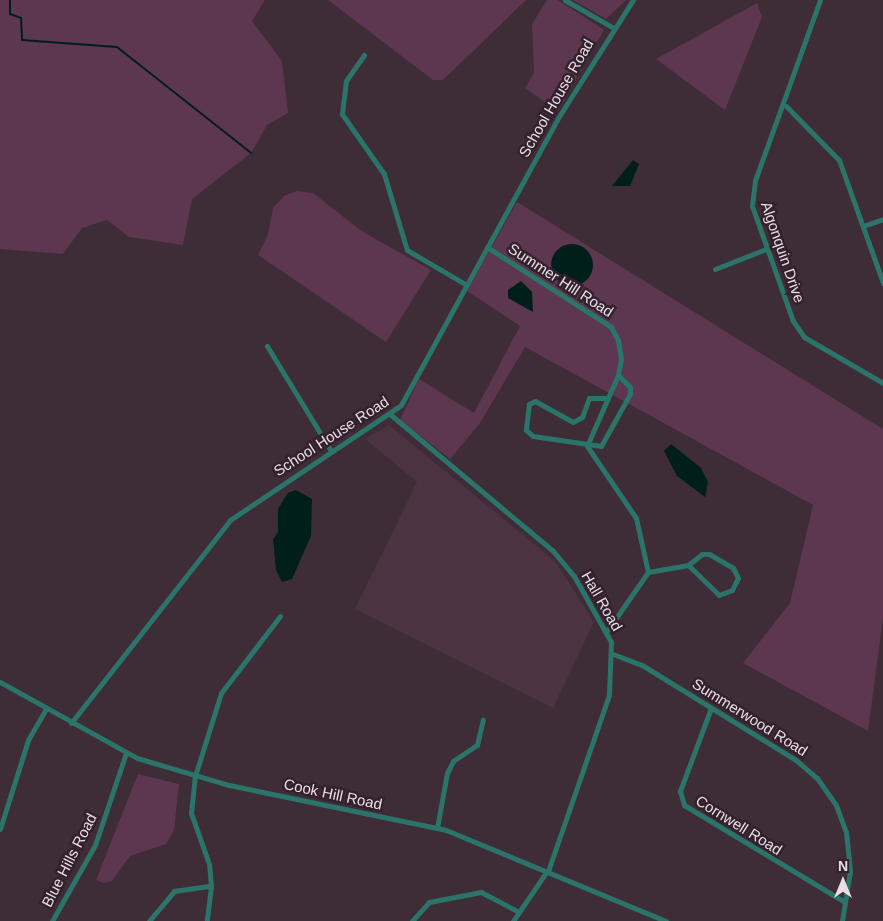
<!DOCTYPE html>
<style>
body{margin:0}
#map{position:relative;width:883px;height:921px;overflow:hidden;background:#3e2c37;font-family:Helvetica,sans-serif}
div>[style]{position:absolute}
.built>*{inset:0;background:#4b3342}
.green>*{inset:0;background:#5c374f}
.water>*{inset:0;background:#001e1a}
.round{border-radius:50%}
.stream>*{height:2px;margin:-1px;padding:0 1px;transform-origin:1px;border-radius:1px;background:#001e1a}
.minor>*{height:5px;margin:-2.5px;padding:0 2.5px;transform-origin:2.5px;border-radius:2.5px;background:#2b746a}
span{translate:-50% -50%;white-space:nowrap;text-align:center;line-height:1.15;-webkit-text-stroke:5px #33222d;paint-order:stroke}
.street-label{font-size:15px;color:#e9dde4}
.north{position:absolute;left:818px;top:856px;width:50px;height:50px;-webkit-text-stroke:4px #33222d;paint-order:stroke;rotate:0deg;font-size:14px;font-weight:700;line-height:20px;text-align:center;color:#e9dde4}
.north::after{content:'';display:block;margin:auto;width:18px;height:22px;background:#e9dde4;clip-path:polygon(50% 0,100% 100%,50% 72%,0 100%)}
</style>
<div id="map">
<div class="built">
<i style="clip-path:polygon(389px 425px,555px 561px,594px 622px,553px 708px,355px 609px,417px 482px,365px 439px)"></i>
</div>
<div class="green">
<i style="clip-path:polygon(0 0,265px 0,252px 21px,282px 61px,288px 113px,267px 125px,251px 153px,192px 199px,183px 245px,129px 237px,107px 220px,82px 228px,63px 254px,0 249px)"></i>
<i style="clip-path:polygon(328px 0,526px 0,443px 80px,433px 80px)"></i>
<i style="clip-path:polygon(547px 0,558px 0,604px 30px,558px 111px,525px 88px,534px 73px,532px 24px)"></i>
<i style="clip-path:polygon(573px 0,626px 0,606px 19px)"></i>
<i style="clip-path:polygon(757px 3px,762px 17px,725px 110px,656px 59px)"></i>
<i style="clip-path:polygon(297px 191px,313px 193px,363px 232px,431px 270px,386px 342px,258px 255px,268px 234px,273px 208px,284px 196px)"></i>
<i style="clip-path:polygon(517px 202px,883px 429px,883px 618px,868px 731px,743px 663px,790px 603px,813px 505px,525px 347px,480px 423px,450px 459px,400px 420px,419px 379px,474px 413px,520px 326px,467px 291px)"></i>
<i style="clip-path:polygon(138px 774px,179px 784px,174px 830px,166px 844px,130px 856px,112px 881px,104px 883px,96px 880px)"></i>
</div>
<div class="water">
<i style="clip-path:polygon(633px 160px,639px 164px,630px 186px,612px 186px)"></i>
<i class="round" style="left:551px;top:244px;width:42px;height:42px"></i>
<i style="clip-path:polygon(521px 281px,532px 292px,533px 312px,508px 298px,508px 290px)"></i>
<i style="clip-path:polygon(671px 444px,701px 468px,708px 482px,705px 497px,677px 476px,664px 451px)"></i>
<i style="clip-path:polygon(296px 490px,312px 499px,311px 536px,292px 579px,282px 582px,276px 570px,273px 539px,278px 532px,278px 509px,288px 493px)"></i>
</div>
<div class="stream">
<i style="left:10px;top:0;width:14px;rotate:90deg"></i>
<i style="left:10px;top:14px;width:12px;rotate:20deg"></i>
<i style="left:21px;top:18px;width:22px;rotate:87deg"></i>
<i style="left:22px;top:40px;width:95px;rotate:4.2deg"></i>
<i style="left:117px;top:47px;width:171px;rotate:38.3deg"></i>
</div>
<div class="minor">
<i style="left:565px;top:0;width:54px;rotate:29.9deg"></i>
<i style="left:820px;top:0;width:192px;rotate:109.8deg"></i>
<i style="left:755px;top:181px;width:25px;rotate:97deg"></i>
<i style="left:752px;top:206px;width:122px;rotate:70.4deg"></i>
<i style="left:793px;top:321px;width:19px;rotate:55deg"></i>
<i style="left:804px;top:337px;width:91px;rotate:30.2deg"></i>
<i style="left:364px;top:55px;width:32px;rotate:125deg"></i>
<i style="left:346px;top:81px;width:33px;rotate:97deg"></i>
<i style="left:342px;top:114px;width:73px;rotate:55deg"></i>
<i style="left:384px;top:174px;width:79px;rotate:73.2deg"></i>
<i style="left:407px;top:250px;width:69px;rotate:30.3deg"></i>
<i style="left:786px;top:106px;width:76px;rotate:45.5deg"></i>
<i style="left:839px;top:160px;width:131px;rotate:70.3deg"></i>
<i style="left:863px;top:226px;width:21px;rotate:-19deg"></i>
<i style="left:487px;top:247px;width:148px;rotate:32.8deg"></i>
<i style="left:611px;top:327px;width:15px;rotate:62deg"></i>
<i style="left:618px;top:340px;width:19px;rotate:81deg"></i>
<i style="left:621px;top:359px;width:16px;rotate:101deg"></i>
<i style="left:618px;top:375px;width:77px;rotate:113.6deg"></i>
<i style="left:587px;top:446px;width:87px;rotate:55.8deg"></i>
<i style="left:636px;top:518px;width:55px;rotate:77.5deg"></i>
<i style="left:648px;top:572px;width:72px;rotate:124.8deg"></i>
<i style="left:715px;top:269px;width:55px;rotate:-21.4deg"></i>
<i style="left:267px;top:346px;width:123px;rotate:58.6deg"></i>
<i style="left:605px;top:398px;width:16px;rotate:180deg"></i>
<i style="left:589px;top:398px;width:20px;rotate:110deg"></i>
<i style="left:582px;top:417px;width:10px;rotate:151deg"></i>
<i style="left:573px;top:422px;width:43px;rotate:-151.1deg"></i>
<i style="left:535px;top:401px;width:7px;rotate:153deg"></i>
<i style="left:529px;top:404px;width:26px;rotate:97deg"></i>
<i style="left:526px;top:430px;width:9px;rotate:41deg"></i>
<i style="left:533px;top:436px;width:69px;rotate:8.4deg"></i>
<i style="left:601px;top:446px;width:60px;rotate:-60.9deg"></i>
<i style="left:630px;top:394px;width:7px;rotate:-90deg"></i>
<i style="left:630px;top:387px;width:17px;rotate:-135deg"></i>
<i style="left:391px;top:415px;width:212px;rotate:40deg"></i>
<i style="left:553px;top:551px;width:33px;rotate:50deg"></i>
<i style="left:574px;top:576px;width:76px;rotate:60.7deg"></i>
<i style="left:611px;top:642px;width:53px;rotate:92.2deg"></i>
<i style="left:609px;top:695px;width:186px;rotate:109.1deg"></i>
<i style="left:648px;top:572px;width:41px;rotate:-9.9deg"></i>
<i style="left:688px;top:565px;width:18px;rotate:-38deg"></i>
<i style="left:702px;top:554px;width:7px"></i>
<i style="left:709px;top:554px;width:28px;rotate:30deg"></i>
<i style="left:733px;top:568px;width:11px;rotate:63deg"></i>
<i style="left:738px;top:578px;width:13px;rotate:117deg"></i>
<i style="left:732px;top:590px;width:14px;rotate:159deg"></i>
<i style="left:719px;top:595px;width:43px;rotate:-135.9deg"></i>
<i style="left:613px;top:654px;width:31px;rotate:21deg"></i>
<i style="left:642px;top:665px;width:181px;rotate:31.7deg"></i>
<i style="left:796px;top:760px;width:28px;rotate:41deg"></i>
<i style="left:817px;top:778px;width:33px;rotate:55deg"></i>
<i style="left:836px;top:805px;width:29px;rotate:70deg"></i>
<i style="left:846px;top:832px;width:39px;rotate:84deg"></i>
<i style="left:850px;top:871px;width:51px;rotate:99.1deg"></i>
<i style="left:0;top:682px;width:157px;rotate:29deg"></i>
<i style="left:137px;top:758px;width:96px;rotate:16.4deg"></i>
<i style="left:229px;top:785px;width:222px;rotate:11.7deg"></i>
<i style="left:446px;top:830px;width:238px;rotate:22.5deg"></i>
<i style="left:711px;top:708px;width:89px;rotate:110.5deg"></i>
<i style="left:680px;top:791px;width:15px;rotate:74deg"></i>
<i style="left:684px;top:805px;width:188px;rotate:31.1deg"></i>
<i style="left:71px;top:723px;width:258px;rotate:-51.9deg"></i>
<i style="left:230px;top:520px;width:206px;rotate:-33.9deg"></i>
<i style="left:401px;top:405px;width:327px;rotate:-61.3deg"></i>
<i style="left:558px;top:118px;width:140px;rotate:-57.6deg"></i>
<i style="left:437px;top:828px;width:56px;rotate:-79.7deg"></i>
<i style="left:447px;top:773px;width:13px;rotate:-63deg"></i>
<i style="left:453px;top:761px;width:29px;rotate:-34deg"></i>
<i style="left:477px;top:745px;width:26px;rotate:-77deg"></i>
<i style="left:0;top:829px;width:93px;rotate:-72.5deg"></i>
<i style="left:28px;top:740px;width:36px;rotate:-60deg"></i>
<i style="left:211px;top:886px;width:22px;rotate:-95deg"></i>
<i style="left:209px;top:864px;width:54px;rotate:-109.4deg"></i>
<i style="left:191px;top:813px;width:37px;rotate:-84deg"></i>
<i style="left:195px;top:776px;width:87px;rotate:-72.6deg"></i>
<i style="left:221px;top:693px;width:97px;rotate:-52.5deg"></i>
<i style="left:52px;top:921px;width:87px;rotate:-60.5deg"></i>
<i style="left:95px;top:845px;width:97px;rotate:-71.4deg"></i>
<i style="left:149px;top:921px;width:39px;rotate:-50deg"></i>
<i style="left:174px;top:891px;width:37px;rotate:-8deg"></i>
<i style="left:211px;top:886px;width:35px;rotate:97deg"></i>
<i style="left:412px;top:921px;width:25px;rotate:-48deg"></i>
<i style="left:429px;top:902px;width:53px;rotate:-10.9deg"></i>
<i style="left:481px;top:892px;width:43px;rotate:27.8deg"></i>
<i style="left:513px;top:921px;width:60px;rotate:-55.8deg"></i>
</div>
<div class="street-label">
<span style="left:556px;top:98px;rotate:-60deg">School House Road</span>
<span style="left:783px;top:252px;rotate:71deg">Algonquin Drive</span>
<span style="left:561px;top:280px;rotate:33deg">Summer Hill Road</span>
<span style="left:331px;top:436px;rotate:-33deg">School House Road</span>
<span style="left:602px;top:601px;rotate:60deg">Hall Road</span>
<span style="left:750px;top:717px;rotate:32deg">Summerwood Road</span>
<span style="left:333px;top:794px;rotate:12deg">Cook Hill Road</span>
<span style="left:739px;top:825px;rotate:32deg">Cornwell Road</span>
<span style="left:69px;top:860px;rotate:-63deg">Blue Hills Road</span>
</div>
<div class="north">N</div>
</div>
